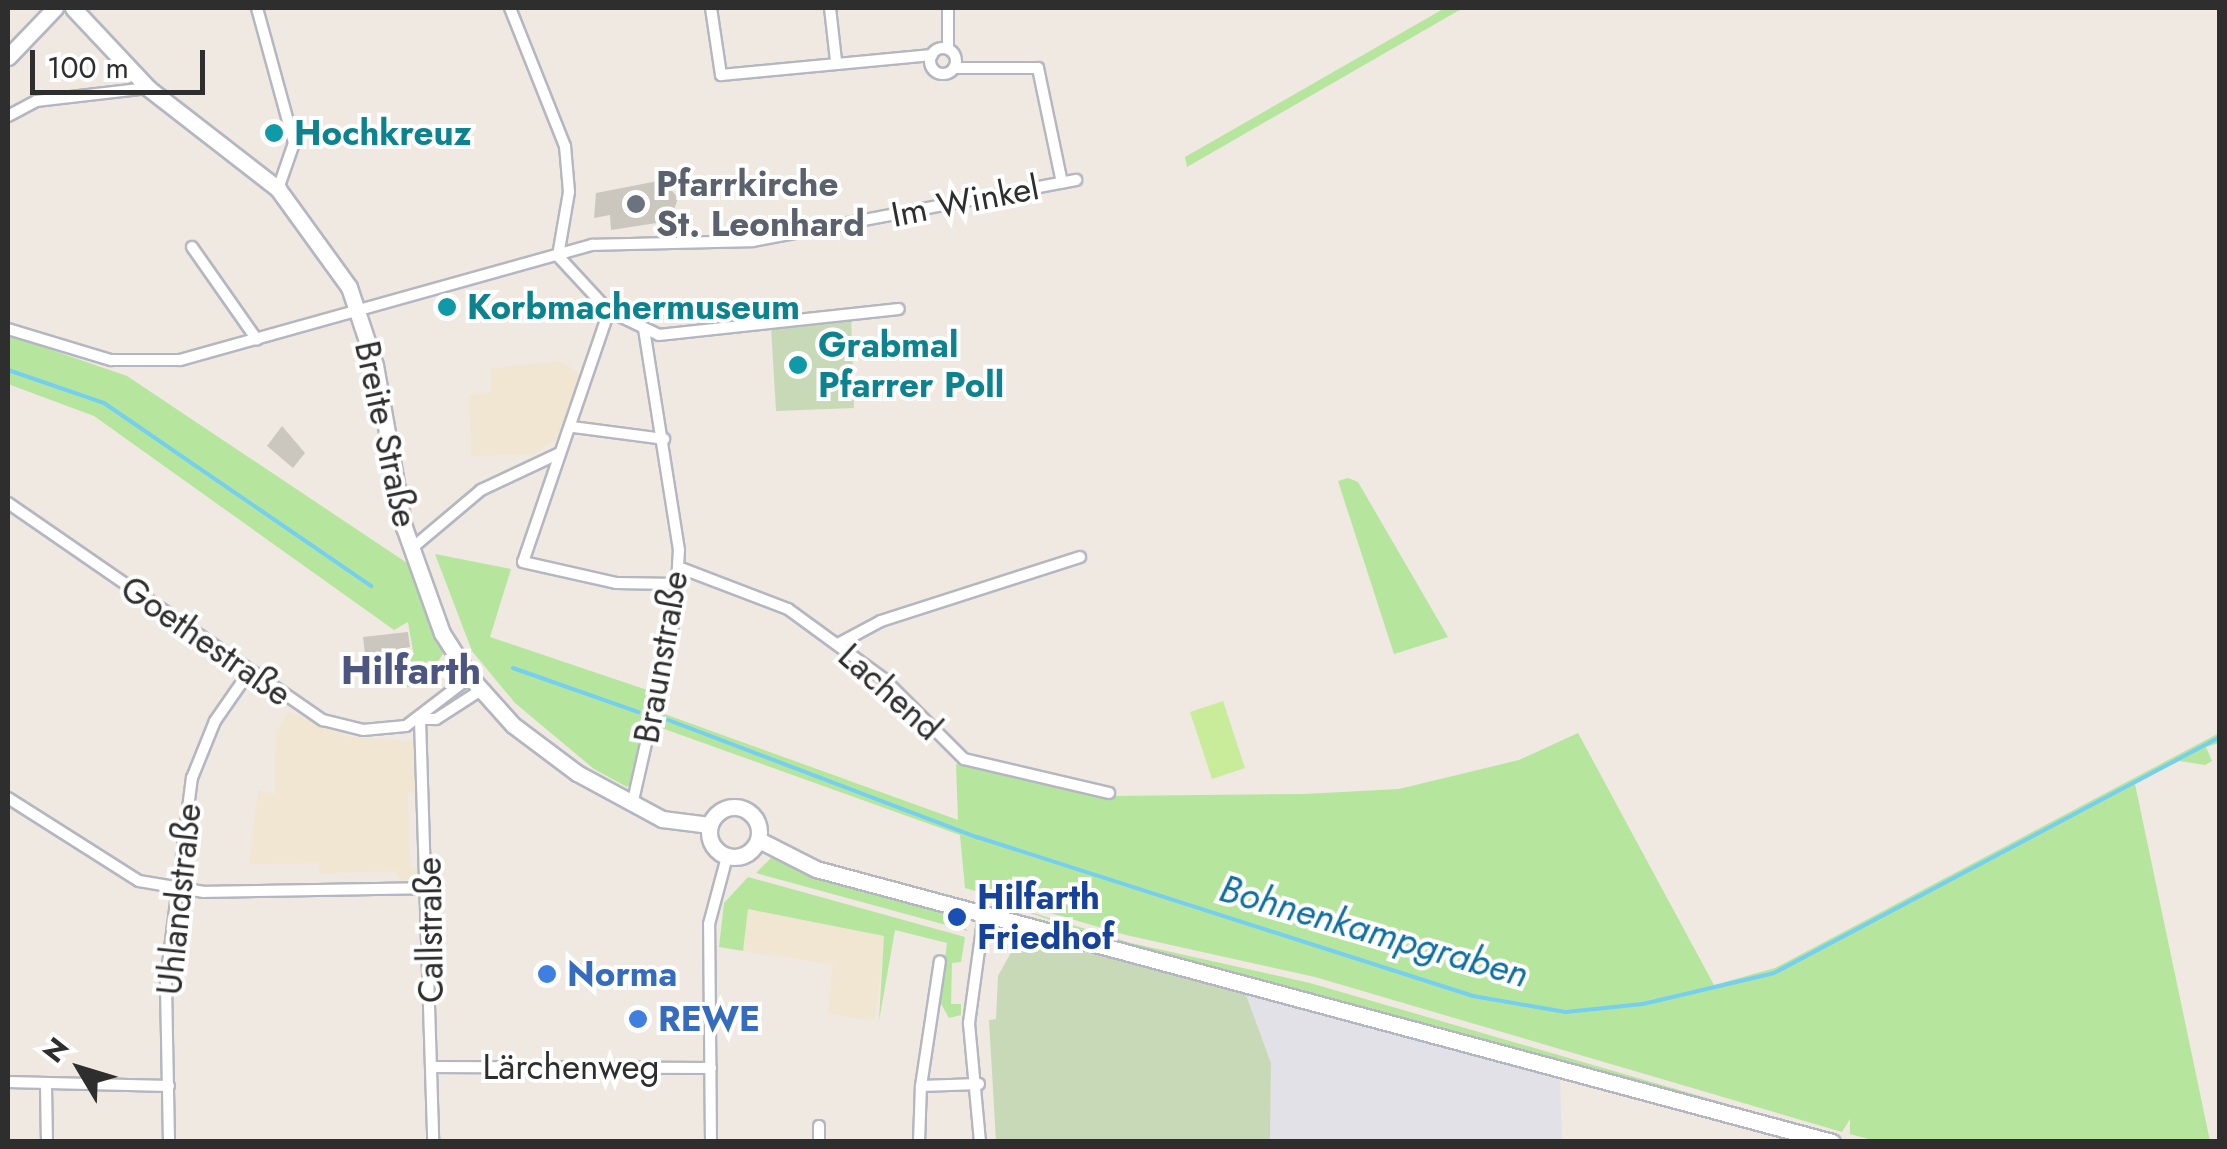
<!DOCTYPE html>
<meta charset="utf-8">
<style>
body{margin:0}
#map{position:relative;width:2227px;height:1149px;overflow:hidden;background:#efe9e1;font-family:Jost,sans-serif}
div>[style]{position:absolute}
.industrial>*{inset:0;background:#e3e1e8}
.education>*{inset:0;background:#f0e6d1}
.green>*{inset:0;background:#b6e59e}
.cemetery>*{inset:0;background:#c8d9b8}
.pitch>*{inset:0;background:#c9ec9a}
.stream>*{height:4px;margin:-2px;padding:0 2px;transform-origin:2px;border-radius:2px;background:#75cff0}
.building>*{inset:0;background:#cbc7bf}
.roads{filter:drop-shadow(2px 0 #b4b7c1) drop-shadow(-2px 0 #b4b7c1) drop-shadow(0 2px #b4b7c1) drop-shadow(0 -2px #b4b7c1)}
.street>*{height:10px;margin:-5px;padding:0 5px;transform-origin:5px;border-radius:5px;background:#fff}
.street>.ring{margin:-5px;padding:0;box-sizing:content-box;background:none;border:10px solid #fff;border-radius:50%}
.secondary>*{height:15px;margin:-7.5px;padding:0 7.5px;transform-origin:7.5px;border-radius:7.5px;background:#fff}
.secondary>.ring{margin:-7.5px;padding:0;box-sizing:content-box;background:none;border:15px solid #fff;border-radius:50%}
.dots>*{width:28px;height:28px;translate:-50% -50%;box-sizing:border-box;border:5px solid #fff;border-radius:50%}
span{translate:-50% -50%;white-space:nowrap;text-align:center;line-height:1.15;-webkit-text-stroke:8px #fff;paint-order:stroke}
.culture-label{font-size:35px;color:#0d838f;font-weight:700}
.left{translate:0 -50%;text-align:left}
.worship-label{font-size:35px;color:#5b616d;font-weight:700}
.street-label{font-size:35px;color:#2e2e2e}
.transit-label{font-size:35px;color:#164399;font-weight:700}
.shop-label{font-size:35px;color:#366cbe;font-weight:700}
.water-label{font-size:38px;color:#0d6fa3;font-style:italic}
.quarter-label{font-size:40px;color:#4d5680;font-weight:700}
.frame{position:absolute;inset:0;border:10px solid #2e2e2e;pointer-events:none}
.north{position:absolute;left:30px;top:1019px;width:100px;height:100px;-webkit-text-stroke:8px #fff;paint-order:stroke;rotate:308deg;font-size:28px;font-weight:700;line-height:40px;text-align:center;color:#2e2e2e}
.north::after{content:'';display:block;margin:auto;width:35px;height:45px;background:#2e2e2e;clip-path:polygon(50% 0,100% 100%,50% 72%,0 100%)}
.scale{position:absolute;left:30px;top:50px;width:175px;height:45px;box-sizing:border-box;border:5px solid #2e2e2e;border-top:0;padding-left:12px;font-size:30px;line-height:35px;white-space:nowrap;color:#2e2e2e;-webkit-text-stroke:8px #fff;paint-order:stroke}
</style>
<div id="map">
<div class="industrial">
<i style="clip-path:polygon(1245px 992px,1560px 1077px,1562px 1141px,1270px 1141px,1271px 1063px)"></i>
</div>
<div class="education">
<i style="clip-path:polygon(561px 361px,582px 375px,557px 438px,534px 454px,471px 456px,470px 395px,492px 392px,490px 369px)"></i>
<i style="clip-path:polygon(289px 712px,352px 737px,417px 742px,418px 793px,408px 793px,410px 868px,419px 869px,419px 878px,401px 881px,396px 871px,320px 873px,319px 863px,249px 864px,258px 791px,275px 794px,276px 732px)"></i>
<i style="clip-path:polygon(748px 909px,885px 936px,875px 1020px,828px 1014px,833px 964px,743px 951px)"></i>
</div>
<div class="green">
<i style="clip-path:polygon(1445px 8px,1463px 8px,1187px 167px,1185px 157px)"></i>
<i style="clip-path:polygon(8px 335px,127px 376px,410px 565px,443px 654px,422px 685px,402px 688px,413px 651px,408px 622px,394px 630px,94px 416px,8px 384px)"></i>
<i style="clip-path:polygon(1348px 478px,1358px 482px,1448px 637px,1394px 654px,1338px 481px)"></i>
<i style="clip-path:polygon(435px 554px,511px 569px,490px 637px,653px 692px,634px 782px,627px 787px,594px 769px,515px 703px,472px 651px)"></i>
<i style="clip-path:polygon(659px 712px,958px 820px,956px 764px,1110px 796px,1304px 794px,1399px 789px,1519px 760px,1578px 733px,1714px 985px,1775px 968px,2219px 733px,2219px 743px,2206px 747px,2212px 761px,2205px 765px,2179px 761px,2135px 784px,2210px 1141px,1876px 1141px,1850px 1134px,1850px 1119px,1842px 1132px,1315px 977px,1126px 935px,965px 888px,960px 835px,656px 726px)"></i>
<i style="clip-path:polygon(771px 858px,950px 912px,968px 931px,756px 873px)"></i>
<i style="clip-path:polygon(748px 877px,965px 937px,961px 962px,952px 963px,951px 1004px,961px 1004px,961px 1015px,949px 1018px,939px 1000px,947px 943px,895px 930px,879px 1021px,884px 936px,748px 909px,743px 951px,719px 947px,724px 903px)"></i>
<i style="clip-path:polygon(1001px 903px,1131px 943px,1310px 983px,1841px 1137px,1118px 943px)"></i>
</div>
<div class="cemetery">
<i style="clip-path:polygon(851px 314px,854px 408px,776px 411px,771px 327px)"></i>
<i style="clip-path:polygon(1020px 936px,1245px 992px,1271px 1063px,1270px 1141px,996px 1141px,989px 1020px,996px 1019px,998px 976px)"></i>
</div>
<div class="pitch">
<i style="clip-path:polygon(1223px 701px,1245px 768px,1212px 779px,1190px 712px)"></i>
</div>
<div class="stream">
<i style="left:8px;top:370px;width:102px;rotate:19deg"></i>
<i style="left:104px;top:403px;width:324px;rotate:34.4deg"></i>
<i style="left:513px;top:668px;width:133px;rotate:19.4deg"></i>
<i style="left:663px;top:718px;width:336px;rotate:20.8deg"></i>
<i style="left:977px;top:837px;width:521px;rotate:17.77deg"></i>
<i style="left:1473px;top:996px;width:94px;rotate:9.8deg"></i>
<i style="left:1566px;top:1012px;width:77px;rotate:-5.9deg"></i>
<i style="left:1643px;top:1004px;width:135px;rotate:-13.3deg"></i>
<i style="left:1774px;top:973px;width:505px;rotate:-27.89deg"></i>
</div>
<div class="building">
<i style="clip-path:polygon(663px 180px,678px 198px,670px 221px,611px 230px,610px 215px,594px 218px,596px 193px)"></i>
<i style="clip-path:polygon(282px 426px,305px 453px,293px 468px,267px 446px)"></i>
<i style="clip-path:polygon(408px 632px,410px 647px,365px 655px,363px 637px)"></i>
</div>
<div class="roads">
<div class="street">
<i style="left:257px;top:8px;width:140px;rotate:74.7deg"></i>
<i style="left:294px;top:143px;width:49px;rotate:109.2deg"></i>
<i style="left:510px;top:8px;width:149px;rotate:68.3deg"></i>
<i style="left:565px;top:146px;width:46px;rotate:85deg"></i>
<i style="left:569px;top:192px;width:65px;rotate:99.8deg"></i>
<i style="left:711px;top:8px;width:68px;rotate:81.5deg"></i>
<i style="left:721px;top:75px;width:212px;rotate:-5.4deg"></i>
<i style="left:830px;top:8px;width:53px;rotate:83.5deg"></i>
<i style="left:948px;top:8px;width:41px;rotate:90deg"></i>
<i class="ring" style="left:930px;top:48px;width:16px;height:16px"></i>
<i style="left:954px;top:68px;width:84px"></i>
<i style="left:1038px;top:68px;width:117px;rotate:78.2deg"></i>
<i style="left:8px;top:116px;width:32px;rotate:-28deg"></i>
<i style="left:36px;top:101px;width:113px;rotate:-6.6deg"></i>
<i style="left:192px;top:247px;width:113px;rotate:55deg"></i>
<i style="left:558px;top:256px;width:75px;rotate:47.2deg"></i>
<i style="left:609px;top:311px;width:55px;rotate:25.6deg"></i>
<i style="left:659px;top:335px;width:241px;rotate:-6.2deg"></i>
<i style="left:609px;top:311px;width:265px;rotate:108.9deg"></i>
<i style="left:523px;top:562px;width:95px;rotate:12.7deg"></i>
<i style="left:616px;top:583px;width:60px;rotate:1deg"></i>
<i style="left:8px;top:329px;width:108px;rotate:16.8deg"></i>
<i style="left:111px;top:360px;width:69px"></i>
<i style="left:180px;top:360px;width:428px;rotate:-15.6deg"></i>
<i style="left:592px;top:245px;width:161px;rotate:-1.4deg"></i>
<i style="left:753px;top:241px;width:329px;rotate:-10.7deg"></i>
<i style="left:573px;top:427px;width:92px;rotate:7.5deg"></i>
<i style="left:8px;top:503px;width:383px;rotate:34.6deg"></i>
<i style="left:323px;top:720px;width:41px;rotate:14deg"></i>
<i style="left:363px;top:730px;width:43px;rotate:-5.3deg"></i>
<i style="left:406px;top:726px;width:81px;rotate:-37.4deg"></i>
<i style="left:411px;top:549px;width:92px;rotate:-40.1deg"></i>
<i style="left:481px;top:490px;width:87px;rotate:-25.1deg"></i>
<i style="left:678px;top:567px;width:118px;rotate:20.9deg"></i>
<i style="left:788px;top:609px;width:119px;rotate:36.1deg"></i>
<i style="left:884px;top:679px;width:113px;rotate:45deg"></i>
<i style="left:964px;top:759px;width:149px;rotate:13.2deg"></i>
<i style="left:838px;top:644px;width:49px;rotate:-28.1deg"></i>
<i style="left:881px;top:621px;width:209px;rotate:-17.8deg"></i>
<i style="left:420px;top:719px;width:423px;rotate:88.2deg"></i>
<i style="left:421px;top:719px;width:15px"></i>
<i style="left:436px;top:719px;width:54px;rotate:-32.8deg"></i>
<i style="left:8px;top:798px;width:155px;rotate:32.4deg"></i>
<i style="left:139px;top:881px;width:66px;rotate:9.6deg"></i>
<i style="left:204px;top:892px;width:226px;rotate:-1deg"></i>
<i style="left:632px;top:805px;width:195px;rotate:-77.2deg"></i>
<i style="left:675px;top:615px;width:65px;rotate:-86.5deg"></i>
<i style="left:679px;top:550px;width:223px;rotate:-99deg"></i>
<i style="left:431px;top:1067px;width:280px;rotate:0.2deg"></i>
<i style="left:8px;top:1082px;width:161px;rotate:1.4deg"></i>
<i style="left:46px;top:1086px;width:56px;rotate:89deg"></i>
<i style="left:921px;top:1086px;width:126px;rotate:-81.4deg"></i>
<i style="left:169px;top:1142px;width:162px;rotate:-91.1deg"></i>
<i style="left:166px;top:980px;width:204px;rotate:-82.7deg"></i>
<i style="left:192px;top:778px;width:61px;rotate:-68deg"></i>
<i style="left:215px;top:721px;width:60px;rotate:-55.2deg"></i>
<i style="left:711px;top:1142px;width:218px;rotate:-90.5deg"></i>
<i style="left:709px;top:924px;width:69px;rotate:-75deg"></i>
<i style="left:819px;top:1142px;width:16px;rotate:-90deg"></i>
<i style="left:919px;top:1142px;width:56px;rotate:-88deg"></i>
<i style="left:921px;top:1086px;width:58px;rotate:-2deg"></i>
<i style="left:980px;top:1142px;width:120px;rotate:-95.3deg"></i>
<i style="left:969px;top:1023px;width:111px;rotate:-82.2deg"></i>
</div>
<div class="secondary">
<i style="left:73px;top:8px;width:110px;rotate:46.8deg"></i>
<i style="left:148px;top:88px;width:165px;rotate:37.8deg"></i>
<i style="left:278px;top:189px;width:121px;rotate:54.1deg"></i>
<i style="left:349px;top:287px;width:82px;rotate:71.6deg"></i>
<i style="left:375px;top:365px;width:165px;rotate:79.9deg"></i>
<i style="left:404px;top:527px;width:113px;rotate:70.3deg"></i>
<i style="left:442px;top:633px;width:52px;rotate:57.5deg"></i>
<i style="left:470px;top:677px;width:64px;rotate:48.1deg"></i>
<i style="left:513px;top:725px;width:80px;rotate:36.9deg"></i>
<i style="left:577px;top:773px;width:97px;rotate:28.4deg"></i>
<i style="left:662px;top:819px;width:48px;rotate:7.1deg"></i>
<i style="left:8px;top:57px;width:68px;rotate:-46.2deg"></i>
<i class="ring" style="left:709px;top:807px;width:35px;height:35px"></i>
<i style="left:759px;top:840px;width:64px;rotate:27deg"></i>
<i style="left:816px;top:869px;width:1052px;rotate:15.04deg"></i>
</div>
</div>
<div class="dots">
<i style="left:274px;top:133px;background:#0f9aa8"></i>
<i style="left:636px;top:204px;background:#6b7280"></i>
<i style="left:447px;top:307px;background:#0f9aa8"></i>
<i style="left:798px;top:365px;background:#0f9aa8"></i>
<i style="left:957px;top:917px;background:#1a4fb4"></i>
<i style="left:547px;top:974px;background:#3f7fe0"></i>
<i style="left:638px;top:1019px;background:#3f7fe0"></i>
</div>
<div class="culture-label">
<span class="left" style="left:294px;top:133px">Hochkreuz</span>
<span class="left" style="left:467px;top:307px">Korbmachermuseum</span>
<span class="left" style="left:818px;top:365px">Grabmal<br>Pfarrer Poll</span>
</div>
<div class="worship-label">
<span class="left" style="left:656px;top:204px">Pfarrkirche<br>St. Leonhard</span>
</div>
<div class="street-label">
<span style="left:965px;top:201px;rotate:-11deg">Im Winkel</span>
<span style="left:386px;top:434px;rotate:78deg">Breite Straße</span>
<span style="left:206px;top:641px;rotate:35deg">Goethestraße</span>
<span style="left:661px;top:657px;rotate:-80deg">Braunstraße</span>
<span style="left:890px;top:692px;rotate:42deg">Lachend</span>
<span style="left:179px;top:899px;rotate:-84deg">Uhlandstraße</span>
<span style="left:430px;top:930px;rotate:-91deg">Callstraße</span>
<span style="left:571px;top:1067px">Lärchenweg</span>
</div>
<div class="transit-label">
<span class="left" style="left:977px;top:917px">Hilfarth<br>Friedhof</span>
</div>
<div class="shop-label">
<span class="left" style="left:567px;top:974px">Norma</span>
<span class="left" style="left:658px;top:1019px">REWE</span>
</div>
<div class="water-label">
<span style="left:1374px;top:931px;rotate:16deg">Bohnenkampgraben</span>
</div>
<div class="quarter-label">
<span style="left:411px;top:670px">Hilfarth</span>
</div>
<div class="frame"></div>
<div class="north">N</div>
<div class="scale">100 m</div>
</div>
